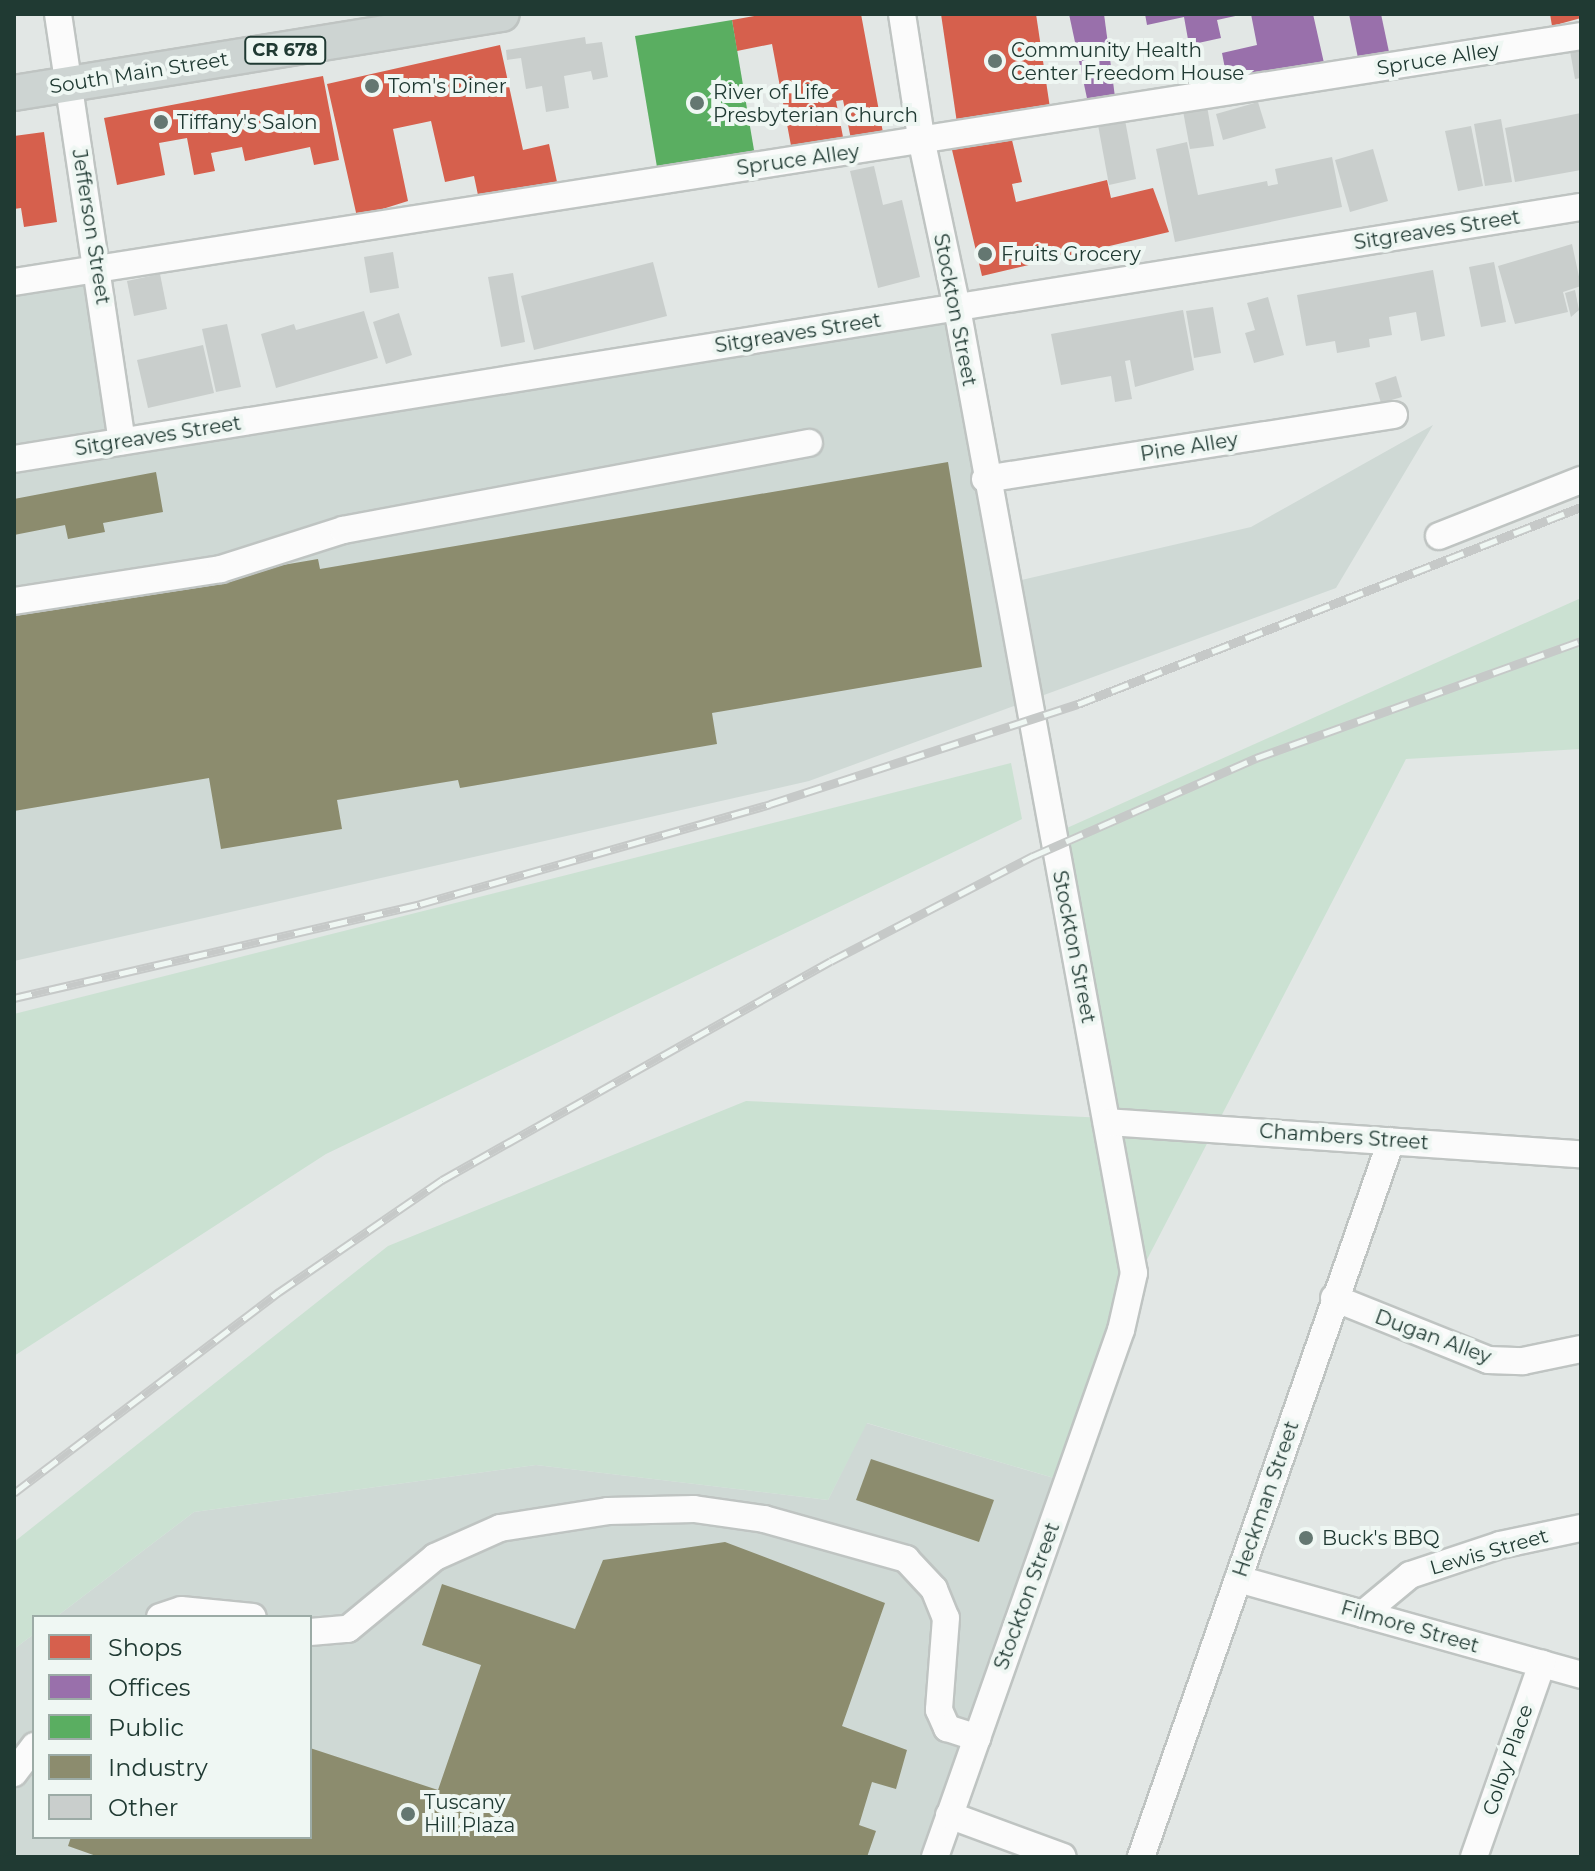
<!DOCTYPE html>
<style>
body{margin:0}
#map{position:relative;width:1595px;height:1871px;overflow:hidden;background:#e2e7e5;font-family:Montserrat,sans-serif}
div>[style]{position:absolute}
.built>*{inset:0;background:#cfd9d5}
.green>*{inset:0;background:#cbe1d2}
.shops>*{inset:0;background:#d6604d}
.offices>*{inset:0;background:#9970ab}
.public>*{inset:0;background:#5aae61}
.industry>*{inset:0;background:#8c8c6e}
.building>*{inset:0;background:#c9cecc}
.roads{filter:drop-shadow(2px 0 #bfc4c2) drop-shadow(-2px 0 #bfc4c2) drop-shadow(0 2px #bfc4c2) drop-shadow(0 -2px #bfc4c2)}
.minor>*{height:26px;margin:-13px;padding:0 13px;transform-origin:13px;border-radius:13px;background:#fbfbfb}
.major>*{height:34px;margin:-17px;padding:0 17px;transform-origin:17px;border-radius:17px;background:#cdd4d2}
.rail>*{height:9px;margin-top:-4.5px;transform-origin:0;background:repeating-linear-gradient(90deg,#eff7f3 0 18px,#c6c9c8 0 36px);box-sizing:border-box;border-block:2px solid #c6c9c8}
.dots>*{width:22px;height:22px;translate:-50% -50%;box-sizing:border-box;border:4px solid #eff7f3;border-radius:50%}
span{translate:-50% -50%;white-space:nowrap;text-align:center;line-height:1.15;-webkit-text-stroke:8px #eff7f3;paint-order:stroke}
.shield-label span{padding:2px 6px;background:#eff7f3;border:2px solid;border-radius:6px;-webkit-text-stroke-width:0}
.shield-label{font-size:18px;color:#203a33;font-weight:700}
.poi-label{font-size:20px;color:#203a33}
.left{translate:0 -50%;text-align:left}
.street-label{font-size:20px;color:#203a33}
.frame{position:absolute;inset:0;border:16px solid #203a33;pointer-events:none}
.legend{position:absolute;left:32px;top:1615px;width:280px;height:224px;box-sizing:border-box;background:#eff7f3;border:2px solid #9caba6;margin:0;padding:10px 14px;list-style:none;font-size:24px;color:#203a33}
.legend li{display:flex;align-items:center;gap:16px;height:40px}
.legend b{width:40px;border:2px solid #9caba6}
</style>
<div id="map">
<div class="built">
<i style="clip-path:polygon(93px 273px,119px 435px,954px 295px,1004px 584px,1251px 527px,1433px 425px,1336px 588px,809px 781px,14px 961px,14px 286px)"></i>
<i style="clip-path:polygon(866px 1423px,1054px 1478px,919px 1857px,14px 1857px,14px 1649px,34px 1634px,34px 1837px,310px 1837px,310px 1617px,56px 1617px,194px 1512px,536px 1465px,828px 1500px)"></i>
</div>
<div class="green">
<i style="clip-path:polygon(1581px 598px,1581px 749px,1406px 759px,1139px 1275px,1054px 1478px,867px 1423px,828px 1500px,536px 1465px,194px 1512px,56px 1617px,34px 1617px,34px 1634px,14px 1649px,14px 1542px,388px 1246px,746px 1101px,1106px 1118px,1049px 836px)"></i>
<i style="clip-path:polygon(1011px 763px,1022px 819px,326px 1154px,14px 1356px,14px 1014px)"></i>
</div>
<div class="shops">
<i style="clip-path:polygon(766px 14px,861px 14px,884px 138px,852px 144px,843px 100px,836px 101px,844px 142px,792px 151px,772px 44px,737px 51px,732px 20px)"></i>
<i style="clip-path:polygon(941px 14px,1036px 14px,1050px 108px,957px 123px)"></i>
<i style="clip-path:polygon(1550px 14px,1581px 14px,1581px 18px,1552px 26px)"></i>
<i style="clip-path:polygon(500px 45px,523px 150px,549px 144px,557px 182px,479px 200px,474px 176px,445px 182px,431px 121px,393px 129px,408px 201px,357px 217px,327px 84px)"></i>
<i style="clip-path:polygon(323px 76px,339px 160px,314px 165px,310px 147px,245px 161px,242px 147px,211px 153px,215px 171px,194px 175px,187px 138px,159px 143px,165px 175px,117px 185px,104px 118px)"></i>
<i style="clip-path:polygon(44px 132px,57px 222px,24px 227px,21px 208px,14px 209px,14px 136px)"></i>
<i style="clip-path:polygon(1011px 136px,1022px 182px,1012px 184px,1016px 202px,1107px 180px,1111px 198px,1153px 188px,1169px 232px,982px 276px,952px 150px)"></i>
</div>
<div class="offices">
<i style="clip-path:polygon(1069px 14px,1104px 14px,1115px 97px,1088px 103px)"></i>
<i style="clip-path:polygon(1145px 14px,1240px 14px,1240px 15px,1217px 20px,1221px 38px,1189px 45px,1184px 17px,1147px 25px)"></i>
<i style="clip-path:polygon(1251px 14px,1313px 14px,1324px 63px,1227px 79px,1222px 53px,1257px 45px)"></i>
<i style="clip-path:polygon(1349px 14px,1381px 14px,1389px 52px,1358px 58px)"></i>
</div>
<div class="public">
<i style="clip-path:polygon(732px 20px,755px 156px,658px 173px,635px 36px)"></i>
</div>
<div class="industry">
<i style="clip-path:polygon(948px 462px,982px 667px,712px 713px,717px 744px,460px 788px,458px 780px,337px 800px,342px 829px,221px 849px,209px 778px,14px 811px,14px 611px,318px 559px,320px 569px)"></i>
<i style="clip-path:polygon(156px 472px,163px 512px,103px 523px,105px 532px,68px 539px,65px 525px,14px 535px,14px 499px)"></i>
<i style="clip-path:polygon(871px 1459px,994px 1500px,979px 1542px,856px 1500px)"></i>
<i style="clip-path:polygon(725px 1542px,885px 1603px,842px 1726px,907px 1750px,896px 1789px,872px 1782px,859px 1825px,876px 1831px,867px 1857px,99px 1857px,68px 1846px,71px 1837px,310px 1837px,310px 1748px,438px 1790px,481px 1665px,422px 1645px,442px 1584px,575px 1629px,603px 1560px)"></i>
</div>
<div class="building">
<i style="clip-path:polygon(585px 37px,586px 44px,602px 42px,608px 77px,593px 80px,591px 71px,564px 76px,569px 108px,546px 112px,542px 86px,526px 89px,521px 58px,507px 60px,506px 50px)"></i>
<i style="clip-path:polygon(1581px 50px,1581px 78px,1575px 79px,1570px 51px)"></i>
<i style="clip-path:polygon(1258px 102px,1266px 128px,1223px 140px,1216px 114px)"></i>
<i style="clip-path:polygon(1207px 106px,1214px 146px,1190px 149px,1183px 111px)"></i>
<i style="clip-path:polygon(1581px 113px,1581px 170px,1515px 182px,1505px 128px)"></i>
<i style="clip-path:polygon(1501px 119px,1512px 182px,1485px 186px,1474px 124px)"></i>
<i style="clip-path:polygon(1125px 120px,1136px 179px,1109px 185px,1098px 125px)"></i>
<i style="clip-path:polygon(1471px 126px,1483px 186px,1458px 191px,1445px 131px)"></i>
<i style="clip-path:polygon(1187px 142px,1198px 195px,1267px 181px,1268px 186px,1278px 184px,1275px 169px,1332px 157px,1342px 207px,1175px 242px,1156px 149px)"></i>
<i style="clip-path:polygon(1373px 149px,1388px 201px,1350px 212px,1335px 160px)"></i>
<i style="clip-path:polygon(874px 166px,883px 205px,902px 200px,920px 277px,878px 288px,850px 171px)"></i>
<i style="clip-path:polygon(1572px 244px,1581px 286px,1563px 292px,1568px 312px,1515px 324px,1498px 266px)"></i>
<i style="clip-path:polygon(393px 252px,399px 288px,370px 293px,364px 257px)"></i>
<i style="clip-path:polygon(653px 262px,667px 316px,534px 350px,521px 296px)"></i>
<i style="clip-path:polygon(1494px 262px,1506px 322px,1481px 327px,1469px 267px)"></i>
<i style="clip-path:polygon(1433px 270px,1445px 336px,1421px 341px,1416px 312px,1389px 317px,1392px 335px,1369px 339px,1370px 347px,1337px 353px,1335px 341px,1306px 346px,1297px 295px)"></i>
<i style="clip-path:polygon(513px 273px,525px 342px,501px 347px,488px 277px)"></i>
<i style="clip-path:polygon(160px 274px,167px 309px,134px 316px,127px 281px)"></i>
<i style="clip-path:polygon(1575px 290px,1579px 310px,1571px 317px,1565px 293px)"></i>
<i style="clip-path:polygon(1268px 297px,1284px 355px,1254px 363px,1245px 333px,1255px 330px,1247px 303px)"></i>
<i style="clip-path:polygon(1213px 307px,1221px 353px,1194px 358px,1186px 311px)"></i>
<i style="clip-path:polygon(1183px 310px,1194px 370px,1135px 387px,1130px 360px,1125px 361px,1132px 399px,1115px 402px,1111px 376px,1061px 385px,1051px 334px)"></i>
<i style="clip-path:polygon(364px 311px,378px 358px,276px 388px,261px 334px,294px 324px,296px 330px)"></i>
<i style="clip-path:polygon(399px 313px,412px 355px,386px 364px,373px 322px)"></i>
<i style="clip-path:polygon(227px 324px,241px 387px,216px 392px,202px 329px)"></i>
<i style="clip-path:polygon(203px 345px,214px 393px,148px 408px,137px 360px)"></i>
<i style="clip-path:polygon(1396px 376px,1402px 397px,1381px 403px,1375px 383px)"></i>
</div>
<div class="roads">
<div class="minor">
<i style="left:58px;top:14px;width:432px;rotate:81.5deg"></i>
<i style="left:902px;top:14px;width:131px;rotate:81.2deg"></i>
<i style="left:922px;top:143px;width:169px;rotate:78deg"></i>
<i style="left:957px;top:308px;width:981px;rotate:79.61deg"></i>
<i style="left:1134px;top:1273px;width:58px;rotate:102.8deg"></i>
<i style="left:1121px;top:1330px;width:559px;rotate:109.44deg"></i>
<i style="left:14px;top:282px;width:1586px;rotate:-8.92deg"></i>
<i style="left:14px;top:459px;width:1587px;rotate:-9.14deg"></i>
<i style="left:985px;top:479px;width:414px;rotate:-8.9deg"></i>
<i style="left:1439px;top:536px;width:153px;rotate:-21.5deg"></i>
<i style="left:14px;top:601px;width:209px;rotate:-8.8deg"></i>
<i style="left:221px;top:569px;width:128px;rotate:-17.7deg"></i>
<i style="left:343px;top:530px;width:474px;rotate:-10.6deg"></i>
<i style="left:1107px;top:1122px;width:475px;rotate:3.9deg"></i>
<i style="left:1334px;top:1298px;width:166px;rotate:21.9deg"></i>
<i style="left:1488px;top:1360px;width:35px;rotate:2deg"></i>
<i style="left:1523px;top:1361px;width:59px;rotate:-11.7deg"></i>
<i style="left:1238px;top:1579px;width:356px;rotate:15.6deg"></i>
<i style="left:1363px;top:1614px;width:61px;rotate:-39.7deg"></i>
<i style="left:1410px;top:1575px;width:95px;rotate:-18.4deg"></i>
<i style="left:1500px;top:1545px;width:83px;rotate:-11.9deg"></i>
<i style="left:160px;top:1617px;width:22px;rotate:-18deg"></i>
<i style="left:181px;top:1610px;width:72px;rotate:5.6deg"></i>
<i style="left:310px;top:1632px;width:38px;rotate:-5deg"></i>
<i style="left:348px;top:1629px;width:113px;rotate:-39.6deg"></i>
<i style="left:435px;top:1557px;width:71px;rotate:-24deg"></i>
<i style="left:500px;top:1528px;width:109px;rotate:-8.9deg"></i>
<i style="left:608px;top:1511px;width:86px;rotate:-1.3deg"></i>
<i style="left:694px;top:1509px;width:71px;rotate:8.1deg"></i>
<i style="left:764px;top:1519px;width:148px;rotate:15.7deg"></i>
<i style="left:906px;top:1559px;width:41px;rotate:47deg"></i>
<i style="left:934px;top:1589px;width:31px;rotate:68deg"></i>
<i style="left:946px;top:1618px;width:92px;rotate:94.4deg"></i>
<i style="left:939px;top:1710px;width:20px;rotate:66deg"></i>
<i style="left:947px;top:1728px;width:32px;rotate:18deg"></i>
<i style="left:14px;top:1773px;width:34px;rotate:-53deg"></i>
<i style="left:949px;top:1815px;width:121px;rotate:20.2deg"></i>
<i style="left:1141px;top:1857px;width:758px;rotate:-70.75deg"></i>
<i style="left:1474px;top:1857px;width:205px;rotate:-70.6deg"></i>
</div>
<div class="major">
<i style="left:14px;top:93px;width:494px;rotate:-9.2deg"></i>
</div>
</div>
<div class="rail">
<i style="left:14px;top:998px;width:417px;rotate:-13deg"></i>
<i style="left:420px;top:904px;width:364px;rotate:-15.9deg"></i>
<i style="left:770px;top:804px;width:324px;rotate:-18deg"></i>
<i style="left:1078px;top:704px;width:540px;rotate:-21.39deg"></i>
<i style="left:14px;top:1493px;width:333px;rotate:-37.2deg"></i>
<i style="left:279px;top:1292px;width:198px;rotate:-34.5deg"></i>
<i style="left:442px;top:1180px;width:446px;rotate:-29.4deg"></i>
<i style="left:831px;top:961px;width:228px;rotate:-27.5deg"></i>
<i style="left:1033px;top:856px;width:244px;rotate:-23.7deg"></i>
<i style="left:1256px;top:758px;width:345px;rotate:-19.8deg"></i>
</div>
<div class="dots">
<i style="left:995px;top:61px;background:#647771"></i>
<i style="left:372px;top:86px;background:#647771"></i>
<i style="left:697px;top:103px;background:#647771"></i>
<i style="left:161px;top:122px;background:#647771"></i>
<i style="left:985px;top:254px;background:#647771"></i>
<i style="left:1306px;top:1538px;background:#647771"></i>
<i style="left:408px;top:1814px;background:#647771"></i>
</div>
<div class="shield-label">
<span style="left:285px;top:50px">CR 678</span>
</div>
<div class="poi-label">
<span class="left" style="left:1011px;top:62px">Community Health<br>Center Freedom House</span>
<span class="left" style="left:388px;top:86px">Tom's Diner</span>
<span class="left" style="left:713px;top:104px">River of Life<br>Presbyterian Church</span>
<span class="left" style="left:177px;top:122px">Tiffany's Salon</span>
<span class="left" style="left:1001px;top:254px">Fruits Grocery</span>
<span class="left" style="left:1322px;top:1538px">Buck's BBQ</span>
<span class="left" style="left:424px;top:1814px">Tuscany<br>Hill Plaza</span>
</div>
<div class="street-label">
<span style="left:1438px;top:59px;rotate:-9deg">Spruce Alley</span>
<span style="left:139px;top:73px;rotate:-9deg">South Main Street</span>
<span style="left:798px;top:160px;rotate:-8deg">Spruce Alley</span>
<span style="left:91px;top:227px;rotate:81deg">Jefferson Street</span>
<span style="left:1437px;top:230px;rotate:-9deg">Sitgreaves Street</span>
<span style="left:955px;top:310px;rotate:79deg">Stockton Street</span>
<span style="left:798px;top:333px;rotate:-9deg">Sitgreaves Street</span>
<span style="left:158px;top:436px;rotate:-9deg">Sitgreaves Street</span>
<span style="left:1189px;top:447px;rotate:-9deg">Pine Alley</span>
<span style="left:1074px;top:947px;rotate:79deg">Stockton Street</span>
<span style="left:1344px;top:1137px;rotate:4deg">Chambers Street</span>
<span style="left:1433px;top:1337px;rotate:20deg">Dugan Alley</span>
<span style="left:1266px;top:1499px;rotate:-71deg">Heckman Street</span>
<span style="left:1489px;top:1552px;rotate:-16deg">Lewis Street</span>
<span style="left:1027px;top:1596px;rotate:-70deg">Stockton Street</span>
<span style="left:1410px;top:1627px;rotate:16deg">Filmore Street</span>
<span style="left:1508px;top:1760px;rotate:-71deg">Colby Place</span>
</div>
<div class="frame"></div>
<ul class="legend">
<li><b style="height:22px;background:#d6604d"></b>Shops</li>
<li><b style="height:22px;background:#9970ab"></b>Offices</li>
<li><b style="height:22px;background:#5aae61"></b>Public</li>
<li><b style="height:22px;background:#8c8c6e"></b>Industry</li>
<li><b style="height:22px;background:#c9cecc"></b>Other</li>
</ul>
</div>
